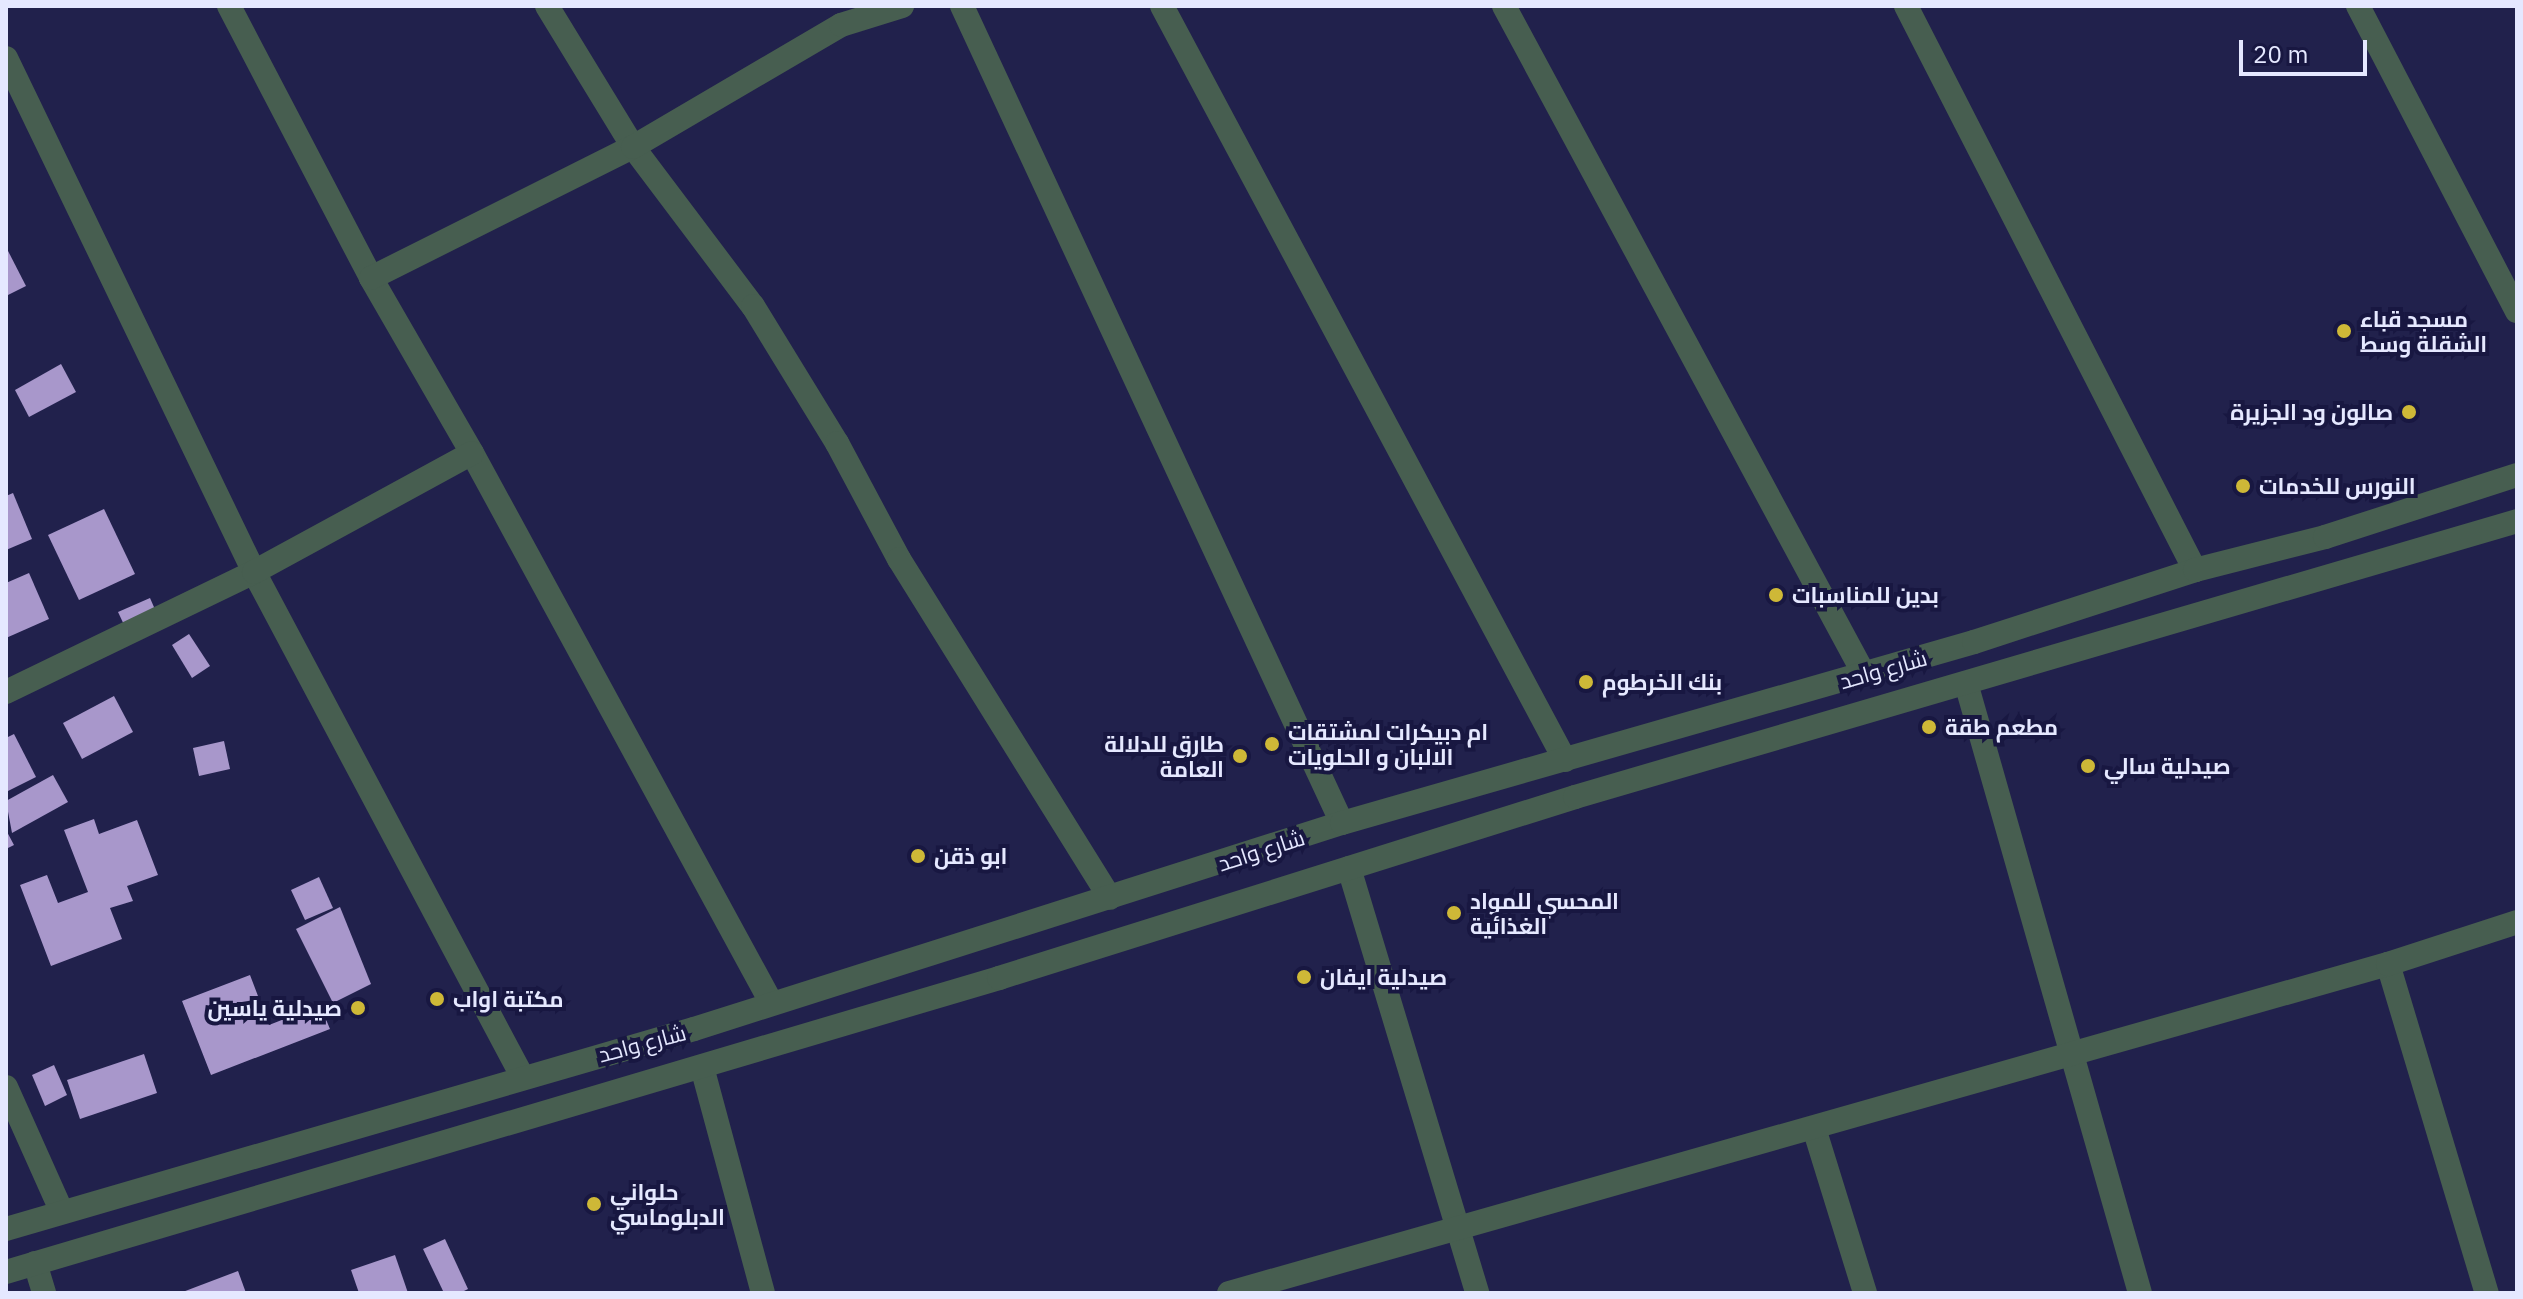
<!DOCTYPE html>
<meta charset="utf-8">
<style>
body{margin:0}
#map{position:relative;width:2523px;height:1299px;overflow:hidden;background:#21214c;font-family:"IBM Plex Sans",Cairo,sans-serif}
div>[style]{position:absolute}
.building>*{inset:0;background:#a897cb}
.minor>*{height:24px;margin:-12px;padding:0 12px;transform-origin:12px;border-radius:12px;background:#475e50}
.dots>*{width:22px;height:22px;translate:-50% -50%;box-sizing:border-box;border:4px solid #181741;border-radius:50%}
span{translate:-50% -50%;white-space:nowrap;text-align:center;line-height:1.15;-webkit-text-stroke:8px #181741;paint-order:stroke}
.poi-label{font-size:22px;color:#e5e8ff;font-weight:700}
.left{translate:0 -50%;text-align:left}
.right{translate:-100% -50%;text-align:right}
.street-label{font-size:22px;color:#e5e8ff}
.frame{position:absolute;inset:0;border:8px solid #e5e8ff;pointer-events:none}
.scale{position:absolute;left:2239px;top:40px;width:128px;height:36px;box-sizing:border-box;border:4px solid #e5e8ff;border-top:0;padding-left:10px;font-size:24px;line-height:28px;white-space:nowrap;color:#e5e8ff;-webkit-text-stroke:6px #181741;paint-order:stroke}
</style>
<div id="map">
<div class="building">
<i style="clip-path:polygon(6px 247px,26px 286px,6px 296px)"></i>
<i style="clip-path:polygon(61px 364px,76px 392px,29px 417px,15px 390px)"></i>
<i style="clip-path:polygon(13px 493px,32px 539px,6px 550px,6px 496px)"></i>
<i style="clip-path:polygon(104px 509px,135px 574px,79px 600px,48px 535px)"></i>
<i style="clip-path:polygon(29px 573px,49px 619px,6px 638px,6px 583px)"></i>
<i style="clip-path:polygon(150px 598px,157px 614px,126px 629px,118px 612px)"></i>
<i style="clip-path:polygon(189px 634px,210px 666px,192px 678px,172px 645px)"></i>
<i style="clip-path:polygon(114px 696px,133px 732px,82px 759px,63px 723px)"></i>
<i style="clip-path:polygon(14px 734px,36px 777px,6px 792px,6px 738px)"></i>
<i style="clip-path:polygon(224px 741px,230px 769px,199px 776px,193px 748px)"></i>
<i style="clip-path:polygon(53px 775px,68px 802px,12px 833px,6px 801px)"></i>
<i style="clip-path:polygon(94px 819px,99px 834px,137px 820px,158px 875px,127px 886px,133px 901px,110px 908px,122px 939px,51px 966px,20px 885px,47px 875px,58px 903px,88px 892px,64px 830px)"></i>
<i style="clip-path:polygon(6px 830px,14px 845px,6px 849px)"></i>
<i style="clip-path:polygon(319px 877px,333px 908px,305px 920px,291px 890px)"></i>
<i style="clip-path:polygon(340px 907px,371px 984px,333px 1003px,296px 929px)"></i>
<i style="clip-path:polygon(250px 975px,269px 1025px,320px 1005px,330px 1029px,211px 1075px,182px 1001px)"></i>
<i style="clip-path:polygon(144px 1054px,157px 1093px,80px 1119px,67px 1080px)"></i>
<i style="clip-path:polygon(54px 1065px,67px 1095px,45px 1106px,32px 1075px)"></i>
<i style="clip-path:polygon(445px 1239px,468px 1289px,460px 1293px,444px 1293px,423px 1249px)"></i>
<i style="clip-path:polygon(395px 1255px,408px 1293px,359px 1293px,351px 1270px)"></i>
<i style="clip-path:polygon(238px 1271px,246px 1293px,180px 1293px)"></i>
</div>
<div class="minor">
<i style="left:229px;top:6px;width:307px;rotate:62.4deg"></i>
<i style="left:371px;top:278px;width:202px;rotate:60deg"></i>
<i style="left:472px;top:453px;width:627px;rotate:61.43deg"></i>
<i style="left:547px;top:6px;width:165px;rotate:58.6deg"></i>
<i style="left:633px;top:147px;width:199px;rotate:53deg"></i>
<i style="left:753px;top:306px;width:161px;rotate:58.5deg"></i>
<i style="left:837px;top:443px;width:132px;rotate:61.9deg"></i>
<i style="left:899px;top:559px;width:399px;rotate:58.1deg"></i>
<i style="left:962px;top:6px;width:901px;rotate:65.06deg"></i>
<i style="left:1162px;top:6px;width:855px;rotate:61.88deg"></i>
<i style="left:1504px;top:6px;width:759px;rotate:61.68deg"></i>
<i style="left:1906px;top:6px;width:634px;rotate:62.87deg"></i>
<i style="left:2358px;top:6px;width:344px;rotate:62.5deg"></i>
<i style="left:6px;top:58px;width:571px;rotate:64.24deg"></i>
<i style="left:254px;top:572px;width:571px;rotate:62deg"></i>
<i style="left:371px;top:278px;width:293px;rotate:-26.6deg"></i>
<i style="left:633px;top:147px;width:241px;rotate:-30.4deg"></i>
<i style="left:841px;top:25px;width:64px;rotate:-17.3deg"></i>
<i style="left:1966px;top:683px;width:634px;rotate:74.08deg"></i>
<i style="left:6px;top:692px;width:276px;rotate:-25.8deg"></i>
<i style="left:254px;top:572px;width:248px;rotate:-28.6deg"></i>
<i style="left:1349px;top:868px;width:444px;rotate:73.2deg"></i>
<i style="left:2388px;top:964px;width:344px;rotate:73.3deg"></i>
<i style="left:702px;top:1067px;width:234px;rotate:74.9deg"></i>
<i style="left:6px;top:1087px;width:135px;rotate:65.9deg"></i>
<i style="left:1814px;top:1128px;width:173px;rotate:72.8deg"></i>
<i style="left:6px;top:1229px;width:716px;rotate:-16.21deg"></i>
<i style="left:694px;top:1029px;width:680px;rotate:-17.64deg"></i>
<i style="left:1342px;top:823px;width:657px;rotate:-15.98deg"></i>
<i style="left:1974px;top:642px;width:232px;rotate:-18deg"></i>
<i style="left:2195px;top:570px;width:134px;rotate:-14.2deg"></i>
<i style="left:2325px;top:537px;width:202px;rotate:-17.9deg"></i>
<i style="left:35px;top:1263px;width:31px;rotate:73deg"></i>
<i style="left:6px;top:1272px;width:1036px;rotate:-16.49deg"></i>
<i style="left:999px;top:978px;width:604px;rotate:-17.44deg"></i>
<i style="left:1575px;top:797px;width:982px;rotate:-16.33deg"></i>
<i style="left:1229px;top:1293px;width:1205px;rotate:-15.85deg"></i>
<i style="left:2388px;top:964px;width:136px;rotate:-18deg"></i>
</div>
<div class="dots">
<i style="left:2344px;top:331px;background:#ceb837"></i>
<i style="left:2409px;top:412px;background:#ceb837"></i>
<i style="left:2243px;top:486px;background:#ceb837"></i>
<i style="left:1776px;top:595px;background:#ceb837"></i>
<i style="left:1586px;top:682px;background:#ceb837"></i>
<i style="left:1929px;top:727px;background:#ceb837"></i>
<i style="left:1272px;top:744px;background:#ceb837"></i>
<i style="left:1240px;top:756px;background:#ceb837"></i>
<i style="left:2088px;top:766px;background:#ceb837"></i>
<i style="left:918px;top:856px;background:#ceb837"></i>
<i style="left:1454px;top:913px;background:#ceb837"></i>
<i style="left:1304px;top:977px;background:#ceb837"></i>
<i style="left:437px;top:999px;background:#ceb837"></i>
<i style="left:358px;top:1008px;background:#ceb837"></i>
<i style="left:594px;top:1204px;background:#ceb837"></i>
</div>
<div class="poi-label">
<span class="left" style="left:2360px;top:331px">مسجد قباء<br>الشقلة وسط</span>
<span class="right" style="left:2393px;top:412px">صالون ود الجزيرة</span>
<span class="left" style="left:2259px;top:486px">النورس للخدمات</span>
<span class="left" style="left:1792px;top:595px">بدين للمناسبات</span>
<span class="left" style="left:1602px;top:682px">بنك الخرطوم</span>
<span class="left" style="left:1945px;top:727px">مطعم طقة</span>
<span class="left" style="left:1288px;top:744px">ام دبيكرات لمشتقات<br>الالبان و الحلويات</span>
<span class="right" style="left:1224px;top:756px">طارق للدلالة<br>العامة</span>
<span class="left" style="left:2104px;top:766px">صيدلية سالي</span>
<span class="left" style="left:934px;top:856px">ابو ذقن</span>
<span class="left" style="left:1470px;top:913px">المحسي للمواد<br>الغذائية</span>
<span class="left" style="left:1320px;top:977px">صيدلية ايفان</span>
<span class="left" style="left:453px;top:999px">مكتبة اواب</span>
<span class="right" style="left:342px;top:1008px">صيدلية ياسين</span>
<span class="left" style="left:610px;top:1204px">حلواني<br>الدبلوماسي</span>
</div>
<div class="street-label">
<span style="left:1883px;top:669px;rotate:-16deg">شارع واحد</span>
<span style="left:1261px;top:850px;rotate:-18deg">شارع واحد</span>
<span style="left:642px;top:1043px;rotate:-15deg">شارع واحد</span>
</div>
<div class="frame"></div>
<div class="scale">20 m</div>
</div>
